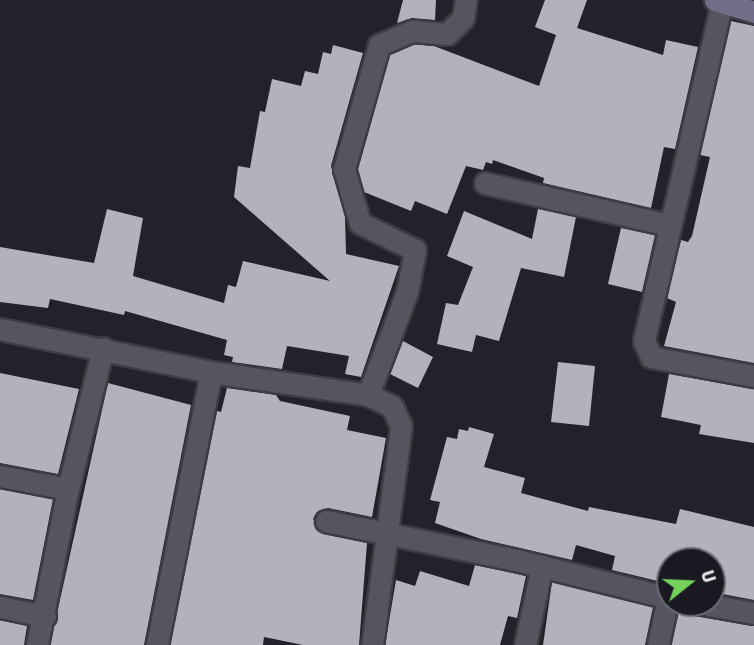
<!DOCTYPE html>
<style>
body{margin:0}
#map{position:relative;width:754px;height:645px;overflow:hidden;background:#23222b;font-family:"Asap Condensed",sans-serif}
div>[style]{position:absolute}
.building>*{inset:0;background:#b2b1bc}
.roads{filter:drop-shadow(2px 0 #3c3c42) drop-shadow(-2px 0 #3c3c42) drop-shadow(0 2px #3c3c42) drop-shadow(0 -2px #3c3c42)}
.street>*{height:21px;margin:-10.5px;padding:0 10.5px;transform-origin:10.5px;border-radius:10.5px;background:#56555f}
.secondary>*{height:21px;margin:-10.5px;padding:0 10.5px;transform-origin:10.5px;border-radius:10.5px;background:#716e8a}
span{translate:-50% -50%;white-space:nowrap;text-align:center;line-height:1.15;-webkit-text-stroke:7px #1a1921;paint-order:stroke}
.north{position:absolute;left:656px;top:547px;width:70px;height:70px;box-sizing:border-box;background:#1a1921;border:2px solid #6b6b71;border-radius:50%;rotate:72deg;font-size:19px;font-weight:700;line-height:28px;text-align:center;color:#e5e5ea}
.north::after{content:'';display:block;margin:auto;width:24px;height:32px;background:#74d25c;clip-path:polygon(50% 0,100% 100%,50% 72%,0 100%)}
</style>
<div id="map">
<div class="building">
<i style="clip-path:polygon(403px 0,436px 0,435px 20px,412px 18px,397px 23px)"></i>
<i style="clip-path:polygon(545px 0,587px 0,577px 28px,663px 55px,666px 40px,698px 47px,675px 149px,664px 147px,651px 208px,543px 183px,544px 178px,493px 160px,492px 164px,486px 162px,483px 170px,466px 166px,447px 214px,415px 201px,411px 211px,364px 192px,358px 169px,390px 54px,414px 44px,434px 46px,539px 86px,556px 35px,535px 27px)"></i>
<i style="clip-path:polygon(731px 21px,754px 26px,754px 363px,664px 346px,676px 302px,667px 298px,681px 240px,688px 242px,692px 236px,710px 157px,700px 155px)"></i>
<i style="clip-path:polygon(333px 45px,363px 53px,331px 166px,345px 217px,346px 254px,399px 266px,361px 377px,345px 374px,349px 356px,287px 346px,282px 369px,232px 362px,233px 357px,224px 355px,227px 340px,125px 311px,124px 315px,50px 299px,48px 308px,0 302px,0 247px,94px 263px,107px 209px,143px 218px,133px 276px,224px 303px,228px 285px,236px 287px,243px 261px,330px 281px,234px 197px,238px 166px,250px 168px,260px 111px,265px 112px,272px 79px,301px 86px,305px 71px,318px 74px,323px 52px,331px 54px)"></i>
<i style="clip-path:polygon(538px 209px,576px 217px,564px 277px,521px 268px,499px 341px,476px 335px,472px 352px,437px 344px,446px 303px,458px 305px,473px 267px,447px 256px,464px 211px,532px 239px)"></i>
<i style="clip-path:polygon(621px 228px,655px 235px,642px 292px,608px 284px)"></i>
<i style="clip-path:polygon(403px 341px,433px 357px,418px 388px,390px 374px)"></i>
<i style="clip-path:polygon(558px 362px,595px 366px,589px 426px,551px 422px)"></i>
<i style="clip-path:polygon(0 373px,79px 389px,58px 474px,0 463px)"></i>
<i style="clip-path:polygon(669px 374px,754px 389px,754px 443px,699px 434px,701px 425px,661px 417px)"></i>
<i style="clip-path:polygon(108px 383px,191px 405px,144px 645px,50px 645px)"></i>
<i style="clip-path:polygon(227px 388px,276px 395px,280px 401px,350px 416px,347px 430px,386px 438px,372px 517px,328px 508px,317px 512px,313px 519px,323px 534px,367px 543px,359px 645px,303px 645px,264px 637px,263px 645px,170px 645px,217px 411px,221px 412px)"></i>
<i style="clip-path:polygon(469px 427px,494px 434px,484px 467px,525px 478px,521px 493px,588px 511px,589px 507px,676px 524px,680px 509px,754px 527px,754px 600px,712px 592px,712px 561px,670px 561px,670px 584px,612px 570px,615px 556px,576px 545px,572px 560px,481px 539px,435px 523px,440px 502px,430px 500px,447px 437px,457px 439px,459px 429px,468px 431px)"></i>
<i style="clip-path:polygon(0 489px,53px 499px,33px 600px,0 594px)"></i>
<i style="clip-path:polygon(475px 565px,526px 576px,517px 618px,508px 616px,500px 645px,385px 645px,396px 580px,415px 586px,420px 571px,469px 586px)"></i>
<i style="clip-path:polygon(552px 582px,653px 607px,645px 645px,543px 645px)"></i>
<i style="clip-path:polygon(680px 607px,695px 616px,754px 626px,754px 645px,671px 645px)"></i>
<i style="clip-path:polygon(0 620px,27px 626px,24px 645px,0 645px)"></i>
</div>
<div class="roads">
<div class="street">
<i style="left:722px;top:2px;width:348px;rotate:103deg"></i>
<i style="left:644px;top:341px;width:17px;rotate:66deg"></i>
<i style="left:651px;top:357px;width:105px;rotate:10.5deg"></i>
<i style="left:485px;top:183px;width:188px;rotate:12.9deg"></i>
<i style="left:0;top:329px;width:215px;rotate:11.5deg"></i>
<i style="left:211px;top:372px;width:159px;rotate:8.3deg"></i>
<i style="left:368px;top:395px;width:26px;rotate:25deg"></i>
<i style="left:392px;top:406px;width:22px;rotate:66deg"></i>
<i style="left:401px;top:426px;width:221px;rotate:97.5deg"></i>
<i style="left:368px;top:395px;width:110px;rotate:-69.3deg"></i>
<i style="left:407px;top:292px;width:43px;rotate:-79.2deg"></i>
<i style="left:415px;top:250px;width:61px;rotate:-153.9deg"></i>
<i style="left:360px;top:223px;width:56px;rotate:-106.5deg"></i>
<i style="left:344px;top:169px;width:129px;rotate:-74.2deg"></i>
<i style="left:379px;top:45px;width:36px;rotate:-23deg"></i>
<i style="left:412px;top:31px;width:35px;rotate:5deg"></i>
<i style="left:447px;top:34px;width:23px;rotate:-45deg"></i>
<i style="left:463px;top:18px;width:18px;rotate:-81deg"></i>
<i style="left:0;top:476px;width:69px;rotate:10.8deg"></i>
<i style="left:326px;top:521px;width:194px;rotate:11.6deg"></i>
<i style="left:516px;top:560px;width:159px;rotate:13.9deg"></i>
<i style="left:697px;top:603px;width:58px;rotate:10deg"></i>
<i style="left:0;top:607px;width:46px;rotate:11.3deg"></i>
<i style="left:37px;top:645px;width:159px;rotate:-78.8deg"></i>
<i style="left:68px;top:489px;width:145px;rotate:-76.1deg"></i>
<i style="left:157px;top:645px;width:278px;rotate:-78.8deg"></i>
<i style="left:525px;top:645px;width:81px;rotate:-77.9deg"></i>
<i style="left:658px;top:645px;width:48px;rotate:-78deg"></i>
</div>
<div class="secondary">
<i style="left:715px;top:0;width:41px;rotate:17.1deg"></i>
</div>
</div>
<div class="north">U</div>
</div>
